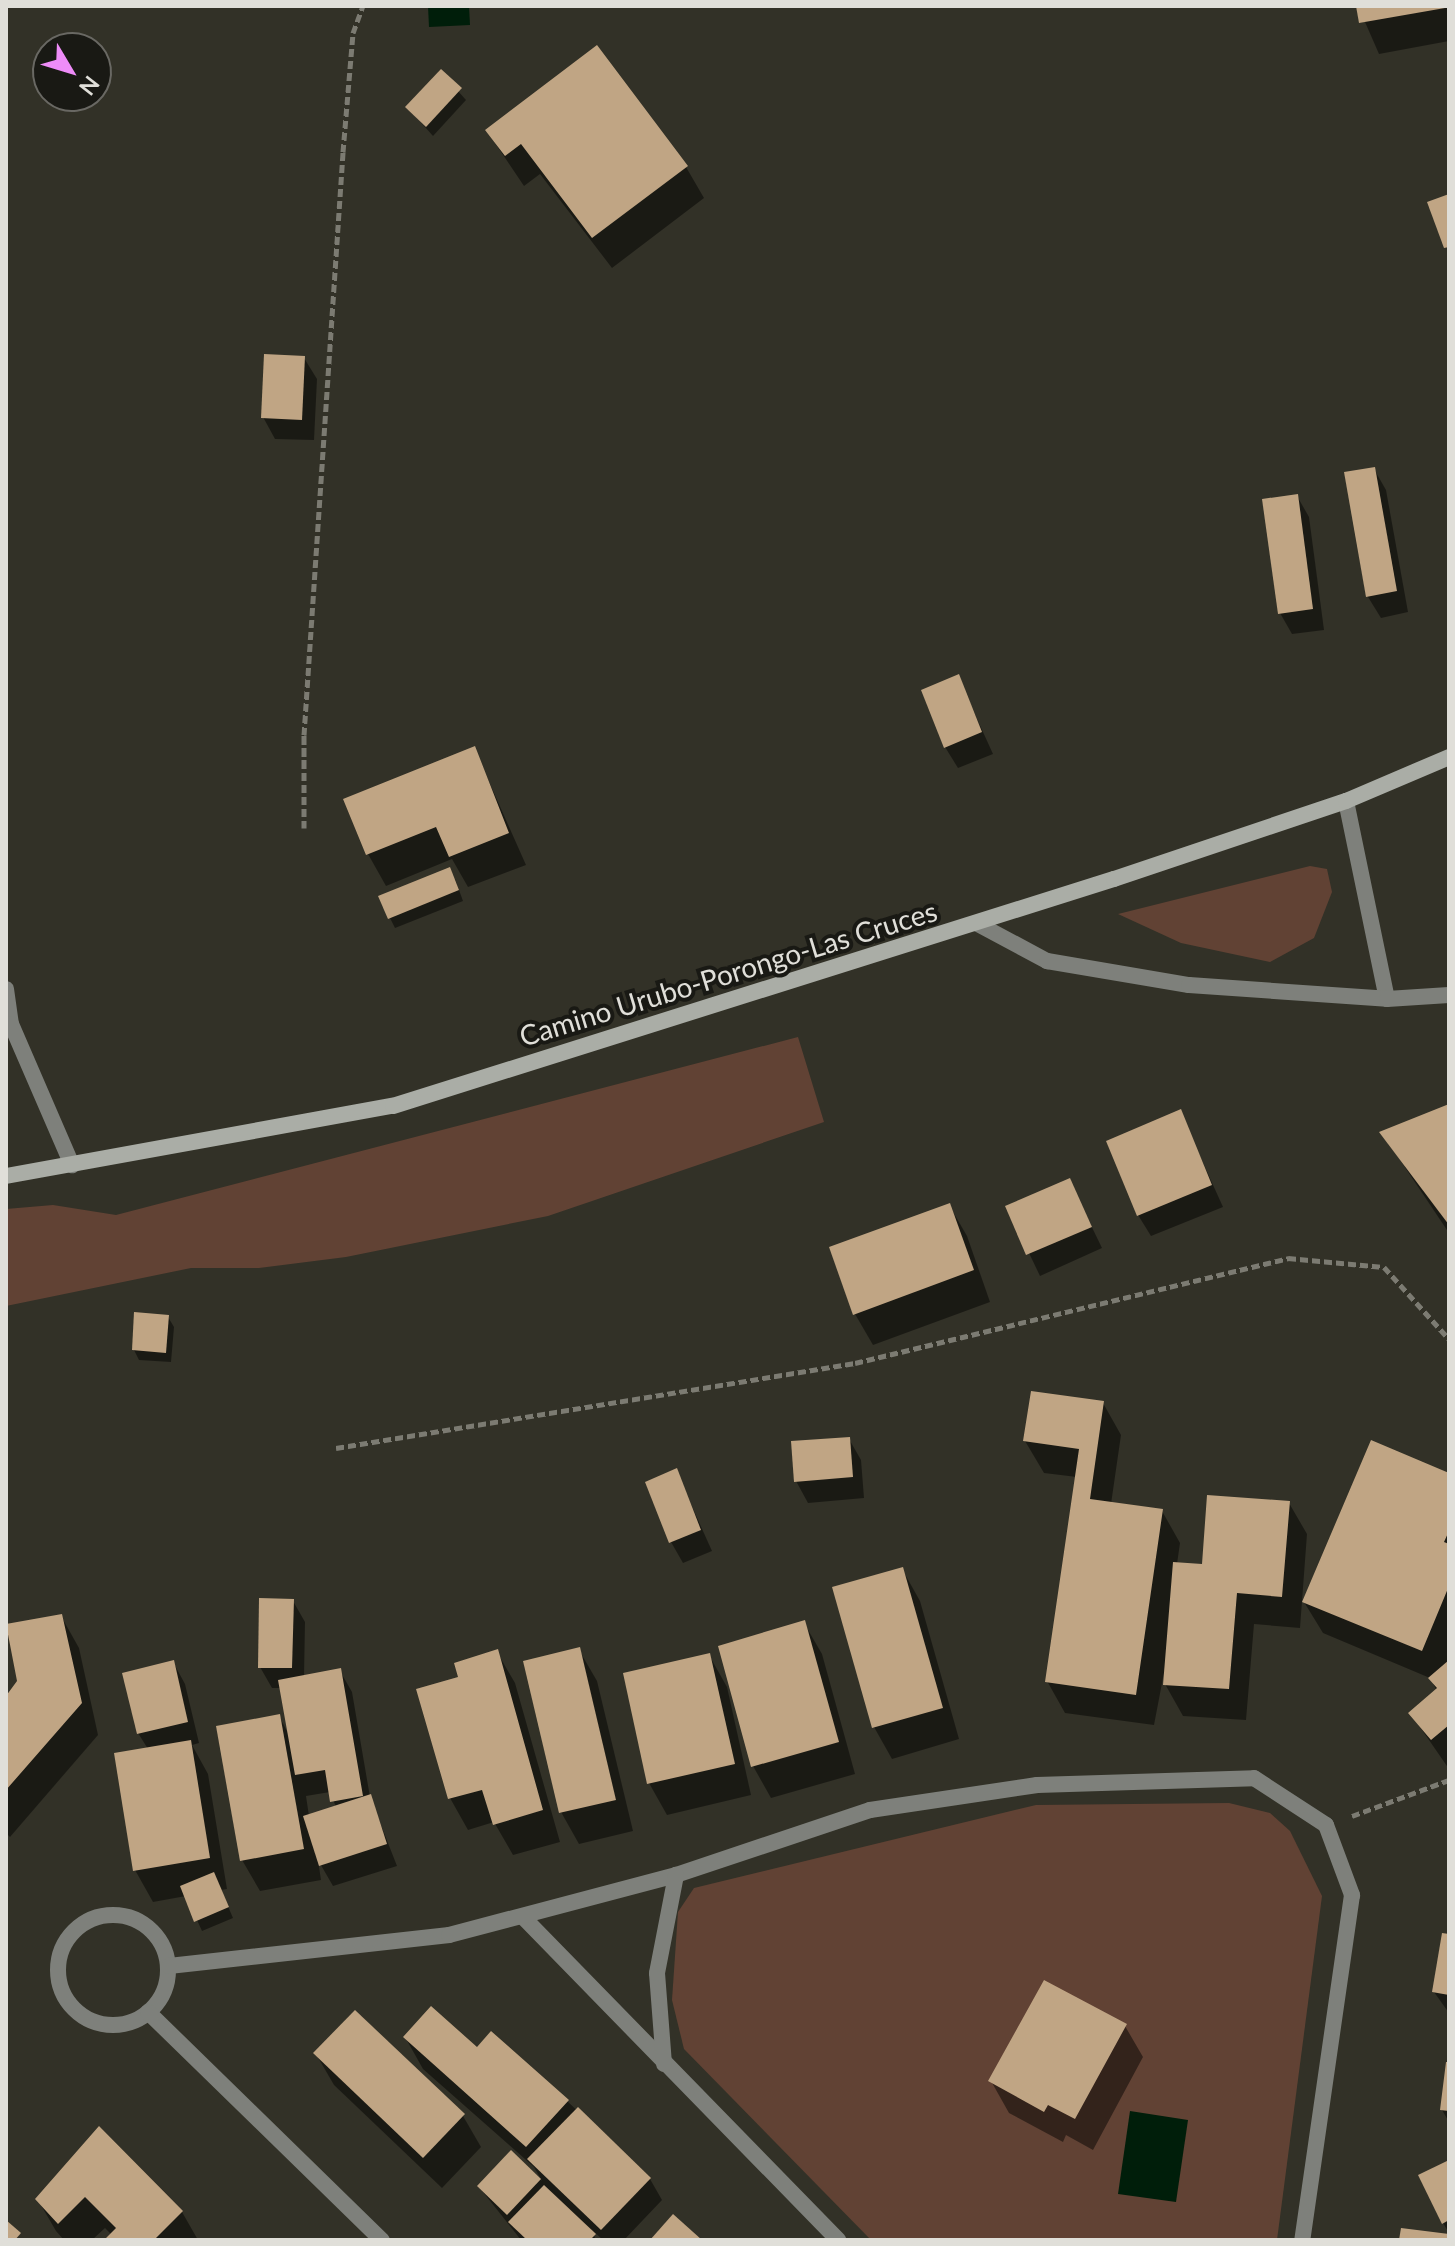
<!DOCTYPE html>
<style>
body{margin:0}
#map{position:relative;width:1455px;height:2246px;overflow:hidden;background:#323127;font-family:Lato,sans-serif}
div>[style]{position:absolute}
.green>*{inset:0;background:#614234}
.water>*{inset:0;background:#001e0a}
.shadow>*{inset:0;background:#0007}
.building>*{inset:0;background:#c0a584}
.path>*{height:5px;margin-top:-2.5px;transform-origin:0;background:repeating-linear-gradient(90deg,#7c7b72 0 8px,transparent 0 12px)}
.street>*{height:16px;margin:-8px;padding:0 8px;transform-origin:8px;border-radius:8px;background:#7e807b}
.street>.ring{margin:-8px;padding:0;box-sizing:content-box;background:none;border:16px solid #7e807b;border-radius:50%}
.secondary>*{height:16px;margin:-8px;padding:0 8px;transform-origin:8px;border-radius:8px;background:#aaada6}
span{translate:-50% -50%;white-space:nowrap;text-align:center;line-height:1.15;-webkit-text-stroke:8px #191914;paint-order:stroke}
.street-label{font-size:28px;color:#e0dfd9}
.frame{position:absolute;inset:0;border:8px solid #e0dfd9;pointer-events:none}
.north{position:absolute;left:32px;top:32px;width:80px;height:80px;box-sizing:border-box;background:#191914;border:2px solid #696863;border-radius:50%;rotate:128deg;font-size:22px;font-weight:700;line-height:32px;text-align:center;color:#e0dfd9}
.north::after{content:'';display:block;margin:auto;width:28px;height:36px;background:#ee8cf8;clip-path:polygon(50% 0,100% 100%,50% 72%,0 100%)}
</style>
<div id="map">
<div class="green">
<i style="clip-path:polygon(1310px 866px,1327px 869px,1332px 892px,1314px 938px,1270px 962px,1181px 943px,1118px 914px)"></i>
<i style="clip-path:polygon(798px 1037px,824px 1122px,548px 1216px,346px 1257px,259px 1268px,191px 1268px,6px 1306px,6px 1209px,53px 1205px,116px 1215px)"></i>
<i style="clip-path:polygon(1229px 1803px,1270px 1813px,1290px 1831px,1322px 1896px,1277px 2240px,871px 2240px,684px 2049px,672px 2000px,678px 1912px,694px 1888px,1036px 1805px)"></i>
</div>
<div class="water">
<i style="clip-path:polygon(428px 6px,469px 6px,470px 25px,429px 27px)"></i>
<i style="clip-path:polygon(1130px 2111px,1188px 2120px,1176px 2202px,1118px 2194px)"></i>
</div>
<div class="shadow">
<i style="clip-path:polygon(1358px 6px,1449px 6px,1449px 41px,1379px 54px)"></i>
<i style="clip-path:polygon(441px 72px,466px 100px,433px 136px,408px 108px)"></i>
<i style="clip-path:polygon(487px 131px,686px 167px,704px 198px,612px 268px,540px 174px,524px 186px)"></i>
<i style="clip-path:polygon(304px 358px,317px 379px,314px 440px,275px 439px,263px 417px)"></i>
<i style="clip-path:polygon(1374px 469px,1386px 490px,1408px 612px,1381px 618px,1368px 597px,1346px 474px)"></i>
<i style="clip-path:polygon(1297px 496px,1309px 517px,1324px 630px,1292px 634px,1280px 613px)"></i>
<i style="clip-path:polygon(958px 677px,993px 754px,958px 768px,945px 747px)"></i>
<i style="clip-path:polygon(474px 748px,526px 865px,468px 887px,452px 859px,386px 886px,368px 854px)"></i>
<i style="clip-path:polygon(455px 879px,463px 901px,395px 928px,390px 918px)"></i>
<i style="clip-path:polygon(1449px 1106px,1449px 1233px,1382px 1133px)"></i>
<i style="clip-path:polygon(1180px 1112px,1223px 1207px,1151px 1236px,1138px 1215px)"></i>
<i style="clip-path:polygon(1069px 1180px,1102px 1248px,1040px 1276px,1007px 1207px)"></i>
<i style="clip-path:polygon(949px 1205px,967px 1236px,990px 1302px,873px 1345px,855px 1314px)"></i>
<i style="clip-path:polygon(168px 1317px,174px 1327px,171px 1362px,139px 1360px,134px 1350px)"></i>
<i style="clip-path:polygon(1103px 1403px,1121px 1435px,1111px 1504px,1162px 1511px,1180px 1543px,1177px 1564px,1204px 1566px,1289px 1503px,1307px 1534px,1300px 1628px,1254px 1624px,1246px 1720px,1183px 1716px,1165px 1684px,1167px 1657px,1154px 1725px,1065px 1713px,1047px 1681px,1077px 1477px,1044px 1473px,1025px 1441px)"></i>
<i style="clip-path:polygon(849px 1439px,861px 1460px,864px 1498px,808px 1503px,796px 1481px)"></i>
<i style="clip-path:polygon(676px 1471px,712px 1551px,683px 1563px,671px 1542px)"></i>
<i style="clip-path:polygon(1449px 1475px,1447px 1664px,1449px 1769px,1411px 1714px,1437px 1691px,1430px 1678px,1323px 1633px,1304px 1602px)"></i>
<i style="clip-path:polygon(902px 1569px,920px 1601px,959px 1739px,892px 1759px,874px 1727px)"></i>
<i style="clip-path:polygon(evenodd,293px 1601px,305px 1622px,304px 1677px,340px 1671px,352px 1692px,370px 1797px,397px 1866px,333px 1886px,318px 1860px,321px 1880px,260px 1891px,242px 1860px,279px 1716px,289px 1735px,282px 1688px,272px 1688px,260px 1667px,293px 1601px,330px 1792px,336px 1807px,309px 1816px,306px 1796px,330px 1792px)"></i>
<i style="clip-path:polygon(61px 1616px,79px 1648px,98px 1735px,10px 1837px,6px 1833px,6px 1699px)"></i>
<i style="clip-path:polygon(804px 1623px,822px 1654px,855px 1774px,771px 1798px,753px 1766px)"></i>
<i style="clip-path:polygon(579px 1650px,597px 1681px,633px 1831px,579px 1844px,561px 1812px)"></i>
<i style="clip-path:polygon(497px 1652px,515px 1683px,560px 1842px,513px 1855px,494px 1822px,468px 1830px,450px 1798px,460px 1678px)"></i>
<i style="clip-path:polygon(709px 1655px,727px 1687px,751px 1795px,667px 1815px,649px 1783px)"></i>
<i style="clip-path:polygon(173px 1662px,185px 1684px,199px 1743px,192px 1745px,208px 1774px,227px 1889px,221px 1890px,233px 1918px,202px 1931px,186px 1896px,153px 1902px,135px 1870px,148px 1749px,138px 1733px)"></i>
<i style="clip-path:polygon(1449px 1936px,1449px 2013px,1434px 1992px)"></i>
<i style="clip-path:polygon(1125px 2026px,1143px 2057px,1093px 2150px,1066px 2135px,1063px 2142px,1009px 2113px,991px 2081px)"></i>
<i style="clip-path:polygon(405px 2037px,477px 2050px,567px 2101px,650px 2179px,662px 2200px,624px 2240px,603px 2240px,591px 2229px,596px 2240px,521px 2240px,479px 2187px,511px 2153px,542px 2181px,534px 2167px,423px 2069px)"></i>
<i style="clip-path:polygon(316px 2054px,463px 2116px,481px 2147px,442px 2188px,334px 2085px)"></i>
<i style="clip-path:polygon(1449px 2064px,1449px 2122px,1442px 2110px)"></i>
<i style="clip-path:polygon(99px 2129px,182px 2212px,198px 2240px,106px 2240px,112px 2235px,105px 2228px,92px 2240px,64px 2240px,56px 2231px,38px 2200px)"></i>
<i style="clip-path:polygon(1449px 2162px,1449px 2233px,1443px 2223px)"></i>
</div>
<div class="building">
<i style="clip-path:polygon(1356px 6px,1444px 6px,1445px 8px,1359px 23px)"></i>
<i style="clip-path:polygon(597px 45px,688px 166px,592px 238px,521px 144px,505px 156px,485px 130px)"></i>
<i style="clip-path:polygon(441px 69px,462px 88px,426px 127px,405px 107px)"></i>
<i style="clip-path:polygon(1449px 194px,1449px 247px,1444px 248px,1427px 202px)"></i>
<i style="clip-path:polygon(264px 354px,305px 356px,302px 420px,261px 418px)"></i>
<i style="clip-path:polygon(1375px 467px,1397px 591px,1366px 597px,1344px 472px)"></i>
<i style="clip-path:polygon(1298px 494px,1313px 609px,1278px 614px,1262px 499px)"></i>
<i style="clip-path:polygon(959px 674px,982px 732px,944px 748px,921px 690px)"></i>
<i style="clip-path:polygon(475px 746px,509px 833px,449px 857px,436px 827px,366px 855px,343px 799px)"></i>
<i style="clip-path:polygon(450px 867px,459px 890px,388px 919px,378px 896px)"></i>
<i style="clip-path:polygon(1449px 1104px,1449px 1225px,1379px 1132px)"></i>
<i style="clip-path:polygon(1181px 1109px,1212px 1185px,1137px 1216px,1106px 1141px)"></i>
<i style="clip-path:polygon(1070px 1178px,1092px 1227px,1026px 1255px,1005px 1206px)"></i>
<i style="clip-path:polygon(950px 1203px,974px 1270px,853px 1315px,829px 1247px)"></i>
<i style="clip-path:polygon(134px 1312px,169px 1315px,166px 1353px,132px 1350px)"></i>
<i style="clip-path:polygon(1031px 1391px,1104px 1401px,1090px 1499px,1163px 1509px,1136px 1695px,1045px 1682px,1079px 1449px,1023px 1441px)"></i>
<i style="clip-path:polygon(850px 1437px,853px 1477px,794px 1482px,791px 1441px)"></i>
<i style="clip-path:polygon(1371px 1440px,1449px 1473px,1449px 1531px,1444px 1542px,1449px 1544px,1449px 1586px,1422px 1651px,1302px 1602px)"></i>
<i style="clip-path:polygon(677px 1468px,701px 1530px,669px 1543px,645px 1482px)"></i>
<i style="clip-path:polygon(1207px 1495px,1290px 1501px,1282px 1597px,1237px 1593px,1229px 1689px,1163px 1685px,1173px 1562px,1202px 1564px)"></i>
<i style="clip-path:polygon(903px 1567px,943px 1708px,872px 1728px,832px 1587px)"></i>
<i style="clip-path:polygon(259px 1598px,294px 1599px,292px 1668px,258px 1668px)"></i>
<i style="clip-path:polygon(62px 1614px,82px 1703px,6px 1790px,6px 1696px,17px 1681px,6px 1624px)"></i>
<i style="clip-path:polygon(805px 1620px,839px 1742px,751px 1767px,718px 1646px)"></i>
<i style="clip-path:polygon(580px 1647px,616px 1800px,559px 1813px,523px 1661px)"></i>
<i style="clip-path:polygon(498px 1649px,543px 1810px,493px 1825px,482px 1790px,448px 1799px,416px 1689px,458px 1677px,454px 1663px)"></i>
<i style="clip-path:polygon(710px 1653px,735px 1764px,647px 1784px,623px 1673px)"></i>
<i style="clip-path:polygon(174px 1660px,188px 1722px,137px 1734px,122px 1673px)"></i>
<i style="clip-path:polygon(1449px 1660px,1449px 1725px,1431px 1740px,1408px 1713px,1437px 1688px,1428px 1678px)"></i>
<i style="clip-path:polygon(341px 1668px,363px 1796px,330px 1802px,325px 1770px,295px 1775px,278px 1680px)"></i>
<i style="clip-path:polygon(280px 1714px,304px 1849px,240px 1861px,216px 1726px)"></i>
<i style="clip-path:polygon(191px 1740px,210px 1858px,133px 1871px,114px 1753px)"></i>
<i style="clip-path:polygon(371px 1794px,387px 1844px,319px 1866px,303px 1816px)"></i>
<i style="clip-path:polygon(214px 1872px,229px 1907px,194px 1922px,180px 1886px)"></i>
<i style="clip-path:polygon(1442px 1933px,1449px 1934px,1449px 1995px,1432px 1992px)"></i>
<i style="clip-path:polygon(1044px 1980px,1127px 2024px,1075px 2119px,1048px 2105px,1044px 2112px,988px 2081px)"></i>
<i style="clip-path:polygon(431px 2006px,477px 2047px,491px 2031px,569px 2100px,526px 2147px,403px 2037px)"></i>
<i style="clip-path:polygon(355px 2010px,465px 2114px,423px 2158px,313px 2053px)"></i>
<i style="clip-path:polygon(1446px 2062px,1449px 2062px,1449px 2111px,1440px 2110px)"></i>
<i style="clip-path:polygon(578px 2107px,651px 2178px,601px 2230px,527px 2159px)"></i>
<i style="clip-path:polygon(99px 2126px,183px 2211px,154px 2240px,104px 2240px,116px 2228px,85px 2197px,58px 2224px,35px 2199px)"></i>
<i style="clip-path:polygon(511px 2150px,541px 2179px,507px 2215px,477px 2186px)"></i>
<i style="clip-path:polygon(1449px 2160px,1449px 2220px,1442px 2224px,1418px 2175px)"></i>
<i style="clip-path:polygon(544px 2185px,596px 2234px,590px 2240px,527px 2240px,508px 2222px)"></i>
<i style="clip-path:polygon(673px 2214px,702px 2240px,650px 2240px)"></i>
<i style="clip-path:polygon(6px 2220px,21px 2233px,15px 2240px,6px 2240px)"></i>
<i style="clip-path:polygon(1401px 2228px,1449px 2234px,1449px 2240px,1399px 2240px)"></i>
</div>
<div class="path">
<i style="left:304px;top:828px;width:93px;rotate:-90deg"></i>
<i style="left:304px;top:735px;width:584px;rotate:-86.17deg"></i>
<i style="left:343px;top:152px;width:119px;rotate:-85.2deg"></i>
<i style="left:353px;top:33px;width:29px;rotate:-70deg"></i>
<i style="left:336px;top:1448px;width:526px;rotate:-9.3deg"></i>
<i style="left:855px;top:1363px;width:446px;rotate:-13.6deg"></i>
<i style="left:1288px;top:1258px;width:96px;rotate:5.4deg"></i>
<i style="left:1384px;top:1267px;width:97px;rotate:47.9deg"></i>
<i style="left:1352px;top:1816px;width:103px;rotate:-20.4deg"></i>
</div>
<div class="street">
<i style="left:1346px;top:801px;width:202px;rotate:78.3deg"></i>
<i style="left:976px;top:923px;width:81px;rotate:28.2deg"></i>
<i style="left:1047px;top:961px;width:144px;rotate:9.6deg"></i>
<i style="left:1189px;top:985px;width:198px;rotate:4deg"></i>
<i style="left:1387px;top:999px;width:62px;rotate:-3.7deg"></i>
<i style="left:6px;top:989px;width:35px;rotate:82deg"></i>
<i style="left:11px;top:1024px;width:154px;rotate:66.6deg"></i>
<i class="ring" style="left:58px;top:1915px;width:94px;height:94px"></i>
<i style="left:524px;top:1918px;width:450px;rotate:45.7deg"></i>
<i style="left:169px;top:1966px;width:282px;rotate:-6.3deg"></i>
<i style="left:449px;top:1935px;width:235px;rotate:-14.8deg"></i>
<i style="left:676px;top:1875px;width:205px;rotate:-18.5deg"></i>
<i style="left:870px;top:1810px;width:169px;rotate:-8.5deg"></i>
<i style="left:1037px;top:1785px;width:217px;rotate:-1.8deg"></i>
<i style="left:1254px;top:1778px;width:86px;rotate:33.1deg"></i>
<i style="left:1326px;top:1825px;width:75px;rotate:69.6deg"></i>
<i style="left:1352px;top:1895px;width:349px;rotate:98.2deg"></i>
<i style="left:148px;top:2012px;width:327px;rotate:44.3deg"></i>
<i style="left:664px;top:2064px;width:91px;rotate:-94.4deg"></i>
<i style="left:657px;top:1973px;width:100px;rotate:-79deg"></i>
</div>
<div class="secondary">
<i style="left:6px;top:1176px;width:393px;rotate:-10.3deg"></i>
<i style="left:393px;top:1106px;width:756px;rotate:-17.48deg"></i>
<i style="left:1114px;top:879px;width:245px;rotate:-18.6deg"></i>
<i style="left:1346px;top:801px;width:112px;rotate:-23.1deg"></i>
</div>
<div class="street-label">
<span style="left:728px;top:973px;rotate:-17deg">Camino Urubo-Porongo-Las Cruces</span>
</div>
<div class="frame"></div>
<div class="north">N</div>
</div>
